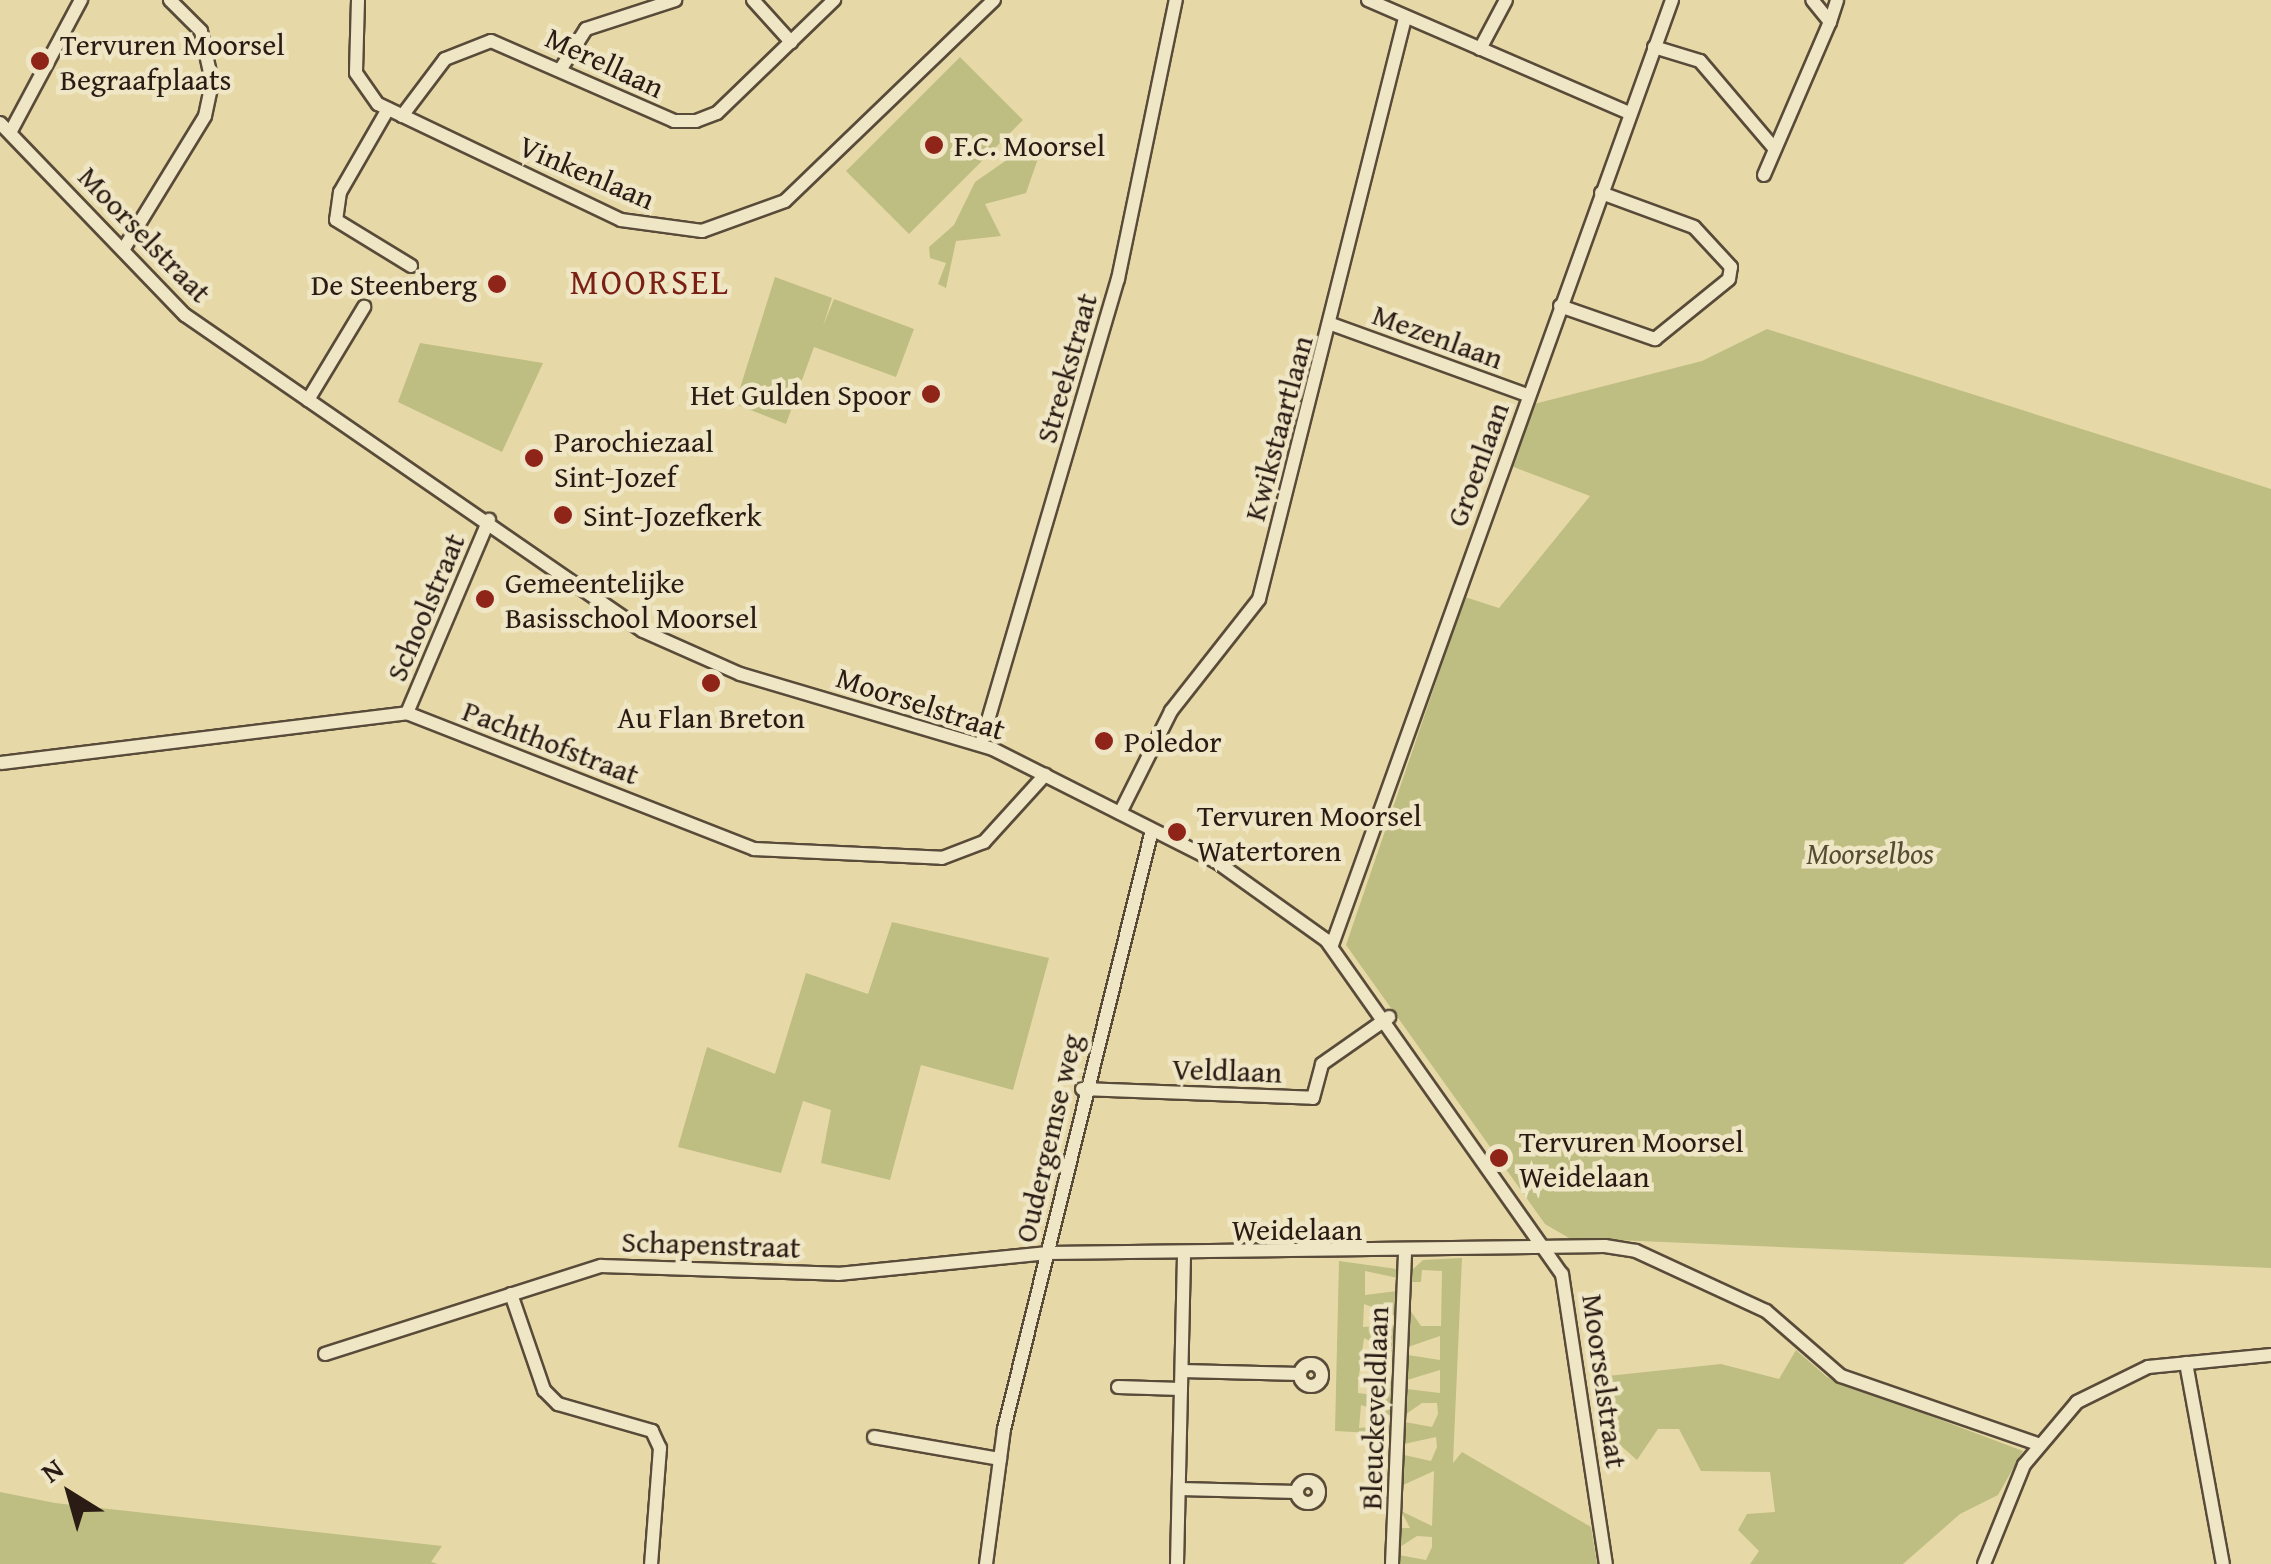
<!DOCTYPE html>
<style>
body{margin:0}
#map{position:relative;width:2271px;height:1564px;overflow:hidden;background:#e7d9a7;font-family:"Gentium Book Plus",serif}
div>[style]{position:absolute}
.green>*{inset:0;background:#bebd82}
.roads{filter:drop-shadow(2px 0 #594b39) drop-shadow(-2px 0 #594b39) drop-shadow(0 2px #594b39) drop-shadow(0 -2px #594b39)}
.minor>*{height:12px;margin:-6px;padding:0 6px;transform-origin:6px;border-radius:6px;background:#efe6c6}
.minor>.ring{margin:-6px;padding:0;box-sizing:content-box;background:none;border:12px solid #efe6c6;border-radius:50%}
.dots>*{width:28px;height:28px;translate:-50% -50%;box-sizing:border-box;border:5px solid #efe6c6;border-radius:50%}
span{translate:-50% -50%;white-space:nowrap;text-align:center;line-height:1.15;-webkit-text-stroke:9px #efe6c6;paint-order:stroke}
.poi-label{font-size:30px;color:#2a1c14}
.left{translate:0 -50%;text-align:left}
.right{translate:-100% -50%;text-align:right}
.street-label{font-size:30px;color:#2a1c14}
.park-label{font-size:30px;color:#564c35;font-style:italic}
.quarter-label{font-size:35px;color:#7a1f14;letter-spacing:2.5px}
.north{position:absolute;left:20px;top:1444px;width:100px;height:100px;-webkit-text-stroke:8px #efe6c6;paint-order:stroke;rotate:323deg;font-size:28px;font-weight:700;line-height:40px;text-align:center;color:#2a1c14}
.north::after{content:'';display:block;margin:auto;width:35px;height:45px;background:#2a1c14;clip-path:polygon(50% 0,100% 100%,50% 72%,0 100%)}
</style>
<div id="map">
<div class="green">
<i style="clip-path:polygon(960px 57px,1023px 120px,909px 234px,846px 171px)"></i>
<i style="clip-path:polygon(1040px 153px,1026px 193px,985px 204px,1001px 236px,956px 241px,946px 288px,938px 284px,946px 263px,930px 258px,929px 247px,954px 225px,975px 182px,1014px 155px)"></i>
<i style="clip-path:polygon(775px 277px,832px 298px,823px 326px,834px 299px,914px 329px,896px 377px,814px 347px,786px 424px,735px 404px)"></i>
<i style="clip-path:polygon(1767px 329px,2271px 489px,2271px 1268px,1569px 1238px,1545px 1224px,1346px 945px,1465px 597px,1499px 608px,1590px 496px,1511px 466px,1534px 404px,1702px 361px)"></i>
<i style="clip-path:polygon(420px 343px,543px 363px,502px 452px,398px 402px)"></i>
<i style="clip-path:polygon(892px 922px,1049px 958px,1013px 1090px,921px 1065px,890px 1180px,821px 1163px,831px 1110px,803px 1101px,781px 1173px,678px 1147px,707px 1047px,775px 1074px,806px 973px,868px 994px)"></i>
<i style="clip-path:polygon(1462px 1258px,1453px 1463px,1462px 1452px,1591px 1527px,1597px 1564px,1399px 1564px,1399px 1555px,1426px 1560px,1432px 1547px,1432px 1537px,1417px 1536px,1400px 1547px,1401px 1528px,1410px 1528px,1401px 1511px,1432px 1526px,1434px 1471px,1403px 1485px,1404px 1455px,1431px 1461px,1437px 1447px,1436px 1437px,1404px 1444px,1405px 1422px,1432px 1427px,1438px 1414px,1437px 1403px,1422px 1403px,1406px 1414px,1407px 1389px,1440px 1393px,1440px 1370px,1407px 1380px,1408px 1355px,1440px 1360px,1440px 1336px,1408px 1347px,1410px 1310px,1421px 1326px,1441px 1326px,1442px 1271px,1422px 1270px,1421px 1282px,1411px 1282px,1412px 1270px,1423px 1260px)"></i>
<i style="clip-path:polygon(1339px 1261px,1397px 1269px,1398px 1278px,1365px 1271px,1365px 1295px,1397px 1291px,1396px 1316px,1364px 1304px,1363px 1327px,1396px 1325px,1395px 1354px,1364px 1338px,1358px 1383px,1358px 1393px,1374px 1395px,1375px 1384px,1394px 1380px,1392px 1416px,1361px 1405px,1359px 1428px,1392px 1425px,1391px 1434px,1335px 1431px)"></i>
<i style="clip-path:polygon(1796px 1350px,1827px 1377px,2023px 1451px,1998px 1495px,1960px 1514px,1903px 1564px,1750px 1564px,1759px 1551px,1738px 1530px,1747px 1514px,1775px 1512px,1770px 1472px,1701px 1471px,1679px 1429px,1658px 1429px,1637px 1460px,1602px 1429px,1598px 1377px,1721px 1364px,1779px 1379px)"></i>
<i style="clip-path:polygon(0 1492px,55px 1503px,442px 1546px,431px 1562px,438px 1564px,0 1564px)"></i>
</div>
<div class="roads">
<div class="minor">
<i style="left:358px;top:0;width:73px;rotate:91.6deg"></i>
<i style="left:356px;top:73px;width:38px;rotate:55deg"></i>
<i style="left:378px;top:104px;width:269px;rotate:25.5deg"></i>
<i style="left:621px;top:220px;width:82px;rotate:7.7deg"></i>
<i style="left:702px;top:231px;width:88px;rotate:-19.9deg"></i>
<i style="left:785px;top:201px;width:290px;rotate:-43.9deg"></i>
<i style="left:753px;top:0;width:57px;rotate:47.9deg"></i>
<i style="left:1368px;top:0;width:284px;rotate:23.4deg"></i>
<i style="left:1830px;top:22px;width:23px;rotate:-72deg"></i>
<i style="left:1654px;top:47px;width:48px;rotate:16.9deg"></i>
<i style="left:1700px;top:61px;width:114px;rotate:49.6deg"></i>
<i style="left:1480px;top:49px;width:55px;rotate:-62deg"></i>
<i style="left:562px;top:67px;width:45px;rotate:-57.7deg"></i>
<i style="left:586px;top:29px;width:94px;rotate:-18deg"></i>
<i style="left:388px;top:109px;width:96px;rotate:120deg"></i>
<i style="left:340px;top:192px;width:28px;rotate:98deg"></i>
<i style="left:336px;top:220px;width:88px;rotate:31.5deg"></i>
<i style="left:402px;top:116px;width:71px;rotate:-53deg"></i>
<i style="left:445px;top:59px;width:49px;rotate:-21.4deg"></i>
<i style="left:491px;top:41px;width:200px;rotate:23.6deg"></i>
<i style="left:674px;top:121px;width:22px"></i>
<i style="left:696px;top:121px;width:22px;rotate:-21deg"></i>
<i style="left:717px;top:113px;width:163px;rotate:-44deg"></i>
<i style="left:0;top:123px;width:267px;rotate:46.1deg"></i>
<i style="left:185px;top:315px;width:556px;rotate:34.6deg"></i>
<i style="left:643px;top:631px;width:106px;rotate:23.9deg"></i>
<i style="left:740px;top:674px;width:264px;rotate:16.5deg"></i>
<i style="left:993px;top:749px;width:251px;rotate:26.8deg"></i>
<i style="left:1217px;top:862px;width:134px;rotate:35.6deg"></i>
<i style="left:1326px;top:940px;width:409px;rotate:54.8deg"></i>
<i style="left:1562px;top:1274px;width:293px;rotate:81.4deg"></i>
<i style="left:11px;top:131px;width:149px;rotate:-61.9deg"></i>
<i style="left:1764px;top:175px;width:167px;rotate:-66.7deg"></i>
<i style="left:1830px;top:22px;width:28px;rotate:-129deg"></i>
<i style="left:123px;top:250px;width:157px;rotate:-58.5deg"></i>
<i style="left:205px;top:116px;width:35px;rotate:-78deg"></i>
<i style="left:212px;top:82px;width:52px;rotate:-102.2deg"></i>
<i style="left:201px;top:31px;width:44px;rotate:-135deg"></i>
<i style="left:1560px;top:306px;width:101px;rotate:19.2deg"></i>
<i style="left:1655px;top:339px;width:95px;rotate:-39deg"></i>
<i style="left:1729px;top:279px;width:12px;rotate:-81deg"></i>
<i style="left:1731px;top:267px;width:54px;rotate:-132.8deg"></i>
<i style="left:1694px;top:227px;width:99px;rotate:-159.9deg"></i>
<i style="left:1331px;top:324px;width:208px;rotate:19.9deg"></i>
<i style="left:308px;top:400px;width:109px;rotate:-58.9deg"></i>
<i style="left:407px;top:713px;width:210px;rotate:-67deg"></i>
<i style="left:981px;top:744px;width:485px;rotate:-73.6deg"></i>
<i style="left:1118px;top:279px;width:285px;rotate:-78.3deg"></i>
<i style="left:1px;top:763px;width:409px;rotate:-7deg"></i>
<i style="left:407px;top:713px;width:373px;rotate:21.4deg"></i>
<i style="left:754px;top:849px;width:188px;rotate:2.7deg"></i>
<i style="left:942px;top:858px;width:45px;rotate:-20.9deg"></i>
<i style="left:984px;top:842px;width:91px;rotate:-47.7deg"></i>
<i style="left:1120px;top:813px;width:114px;rotate:-63.4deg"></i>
<i style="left:1171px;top:711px;width:142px;rotate:-51.8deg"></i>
<i style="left:1259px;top:599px;width:599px;rotate:-75.89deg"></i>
<i style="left:1332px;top:945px;width:1004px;rotate:-70.21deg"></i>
<i style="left:1082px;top:1089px;width:231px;rotate:2.2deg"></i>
<i style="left:1313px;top:1098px;width:35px;rotate:-75deg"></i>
<i style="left:1322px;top:1064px;width:82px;rotate:-35deg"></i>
<i style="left:511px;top:1294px;width:102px;rotate:71deg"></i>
<i style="left:544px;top:1390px;width:20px;rotate:45deg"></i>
<i style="left:558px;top:1404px;width:98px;rotate:16deg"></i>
<i style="left:652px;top:1431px;width:19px;rotate:65deg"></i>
<i style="left:660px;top:1448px;width:116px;rotate:94.4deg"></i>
<i style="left:325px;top:1354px;width:290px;rotate:-17.7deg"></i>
<i style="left:601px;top:1266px;width:237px;rotate:1.9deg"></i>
<i style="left:838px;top:1274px;width:211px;rotate:-5.7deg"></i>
<i style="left:1048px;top:1253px;width:557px;rotate:-0.72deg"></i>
<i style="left:1605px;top:1246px;width:31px;rotate:9deg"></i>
<i style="left:1636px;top:1251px;width:143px;rotate:24.8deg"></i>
<i style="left:1766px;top:1311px;width:99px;rotate:40.9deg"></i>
<i style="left:1841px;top:1376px;width:207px;rotate:19.1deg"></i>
<i style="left:2186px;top:1363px;width:204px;rotate:79.6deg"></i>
<i class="ring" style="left:1300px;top:1364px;width:10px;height:10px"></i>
<i style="left:1182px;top:1371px;width:118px;rotate:1.5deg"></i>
<i style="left:1118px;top:1387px;width:63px;rotate:1.8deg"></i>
<i style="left:874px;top:1437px;width:128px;rotate:9.9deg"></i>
<i class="ring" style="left:1297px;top:1481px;width:10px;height:10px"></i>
<i style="left:1180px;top:1489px;width:117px;rotate:1.5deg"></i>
<i style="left:986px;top:1564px;width:136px;rotate:-82.4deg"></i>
<i style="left:1004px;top:1429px;width:617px;rotate:-76.12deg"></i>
<i style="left:1177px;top:1564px;width:310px;rotate:-88.7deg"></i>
<i style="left:1392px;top:1564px;width:309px;rotate:-87.6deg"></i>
<i style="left:1984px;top:1564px;width:107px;rotate:-68deg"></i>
<i style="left:2024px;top:1465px;width:82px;rotate:-49.9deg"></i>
<i style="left:2077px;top:1402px;width:79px;rotate:-26.2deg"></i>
<i style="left:2148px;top:1367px;width:124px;rotate:-5.6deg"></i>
</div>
</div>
<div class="dots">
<i style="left:40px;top:61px;background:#8f2418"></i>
<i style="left:934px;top:145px;background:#8f2418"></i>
<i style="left:497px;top:284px;background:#8f2418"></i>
<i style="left:931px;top:394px;background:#8f2418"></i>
<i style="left:534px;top:458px;background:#8f2418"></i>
<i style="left:563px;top:515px;background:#8f2418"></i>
<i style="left:485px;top:599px;background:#8f2418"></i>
<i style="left:711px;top:683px;background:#8f2418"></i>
<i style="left:1104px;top:741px;background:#8f2418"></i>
<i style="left:1177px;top:832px;background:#8f2418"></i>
<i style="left:1499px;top:1158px;background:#8f2418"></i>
</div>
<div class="poi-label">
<span class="left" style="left:60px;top:61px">Tervuren Moorsel<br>Begraafplaats</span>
<span class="left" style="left:954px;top:145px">F.C. Moorsel</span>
<span class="right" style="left:477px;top:284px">De Steenberg</span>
<span class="right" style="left:911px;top:394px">Het Gulden Spoor</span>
<span class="left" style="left:554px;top:458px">Parochiezaal<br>Sint-Jozef</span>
<span class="left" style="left:583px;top:515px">Sint-Jozefkerk</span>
<span class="left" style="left:505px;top:599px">Gemeentelijke<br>Basisschool Moorsel</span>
<span style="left:711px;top:717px">Au Flan Breton</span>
<span class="left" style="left:1124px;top:741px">Poledor</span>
<span class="left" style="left:1197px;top:832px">Tervuren Moorsel<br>Watertoren</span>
<span class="left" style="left:1519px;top:1158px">Tervuren Moorsel<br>Weidelaan</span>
</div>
<div class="street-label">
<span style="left:605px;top:62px;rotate:25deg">Merellaan</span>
<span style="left:587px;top:172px;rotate:23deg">Vinkenlaan</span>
<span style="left:145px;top:234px;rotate:46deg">Moorselstraat</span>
<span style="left:1438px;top:336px;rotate:20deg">Mezenlaan</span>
<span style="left:1066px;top:368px;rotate:-74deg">Streekstraat</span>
<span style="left:1278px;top:428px;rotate:-75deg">Kwikstaartlaan</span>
<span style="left:1477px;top:464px;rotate:-70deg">Groenlaan</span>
<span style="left:425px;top:607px;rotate:-67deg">Schoolstraat</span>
<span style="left:921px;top:703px;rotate:18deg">Moorselstraat</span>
<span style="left:551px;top:742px;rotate:21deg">Pachthofstraat</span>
<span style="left:1227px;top:1070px;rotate:2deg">Veldlaan</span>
<span style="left:1048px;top:1138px;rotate:-77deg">Oudergemse weg</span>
<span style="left:1297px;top:1229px">Weidelaan</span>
<span style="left:711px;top:1244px;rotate:2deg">Schapenstraat</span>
<span style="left:1605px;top:1381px;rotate:82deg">Moorselstraat</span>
<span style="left:1374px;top:1408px;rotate:-88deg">Bleuckeveldlaan</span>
</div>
<div class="park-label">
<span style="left:1870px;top:853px">Moorselbos</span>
</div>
<div class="quarter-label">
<span style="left:650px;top:282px">MOORSEL</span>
</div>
<div class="north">N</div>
</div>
